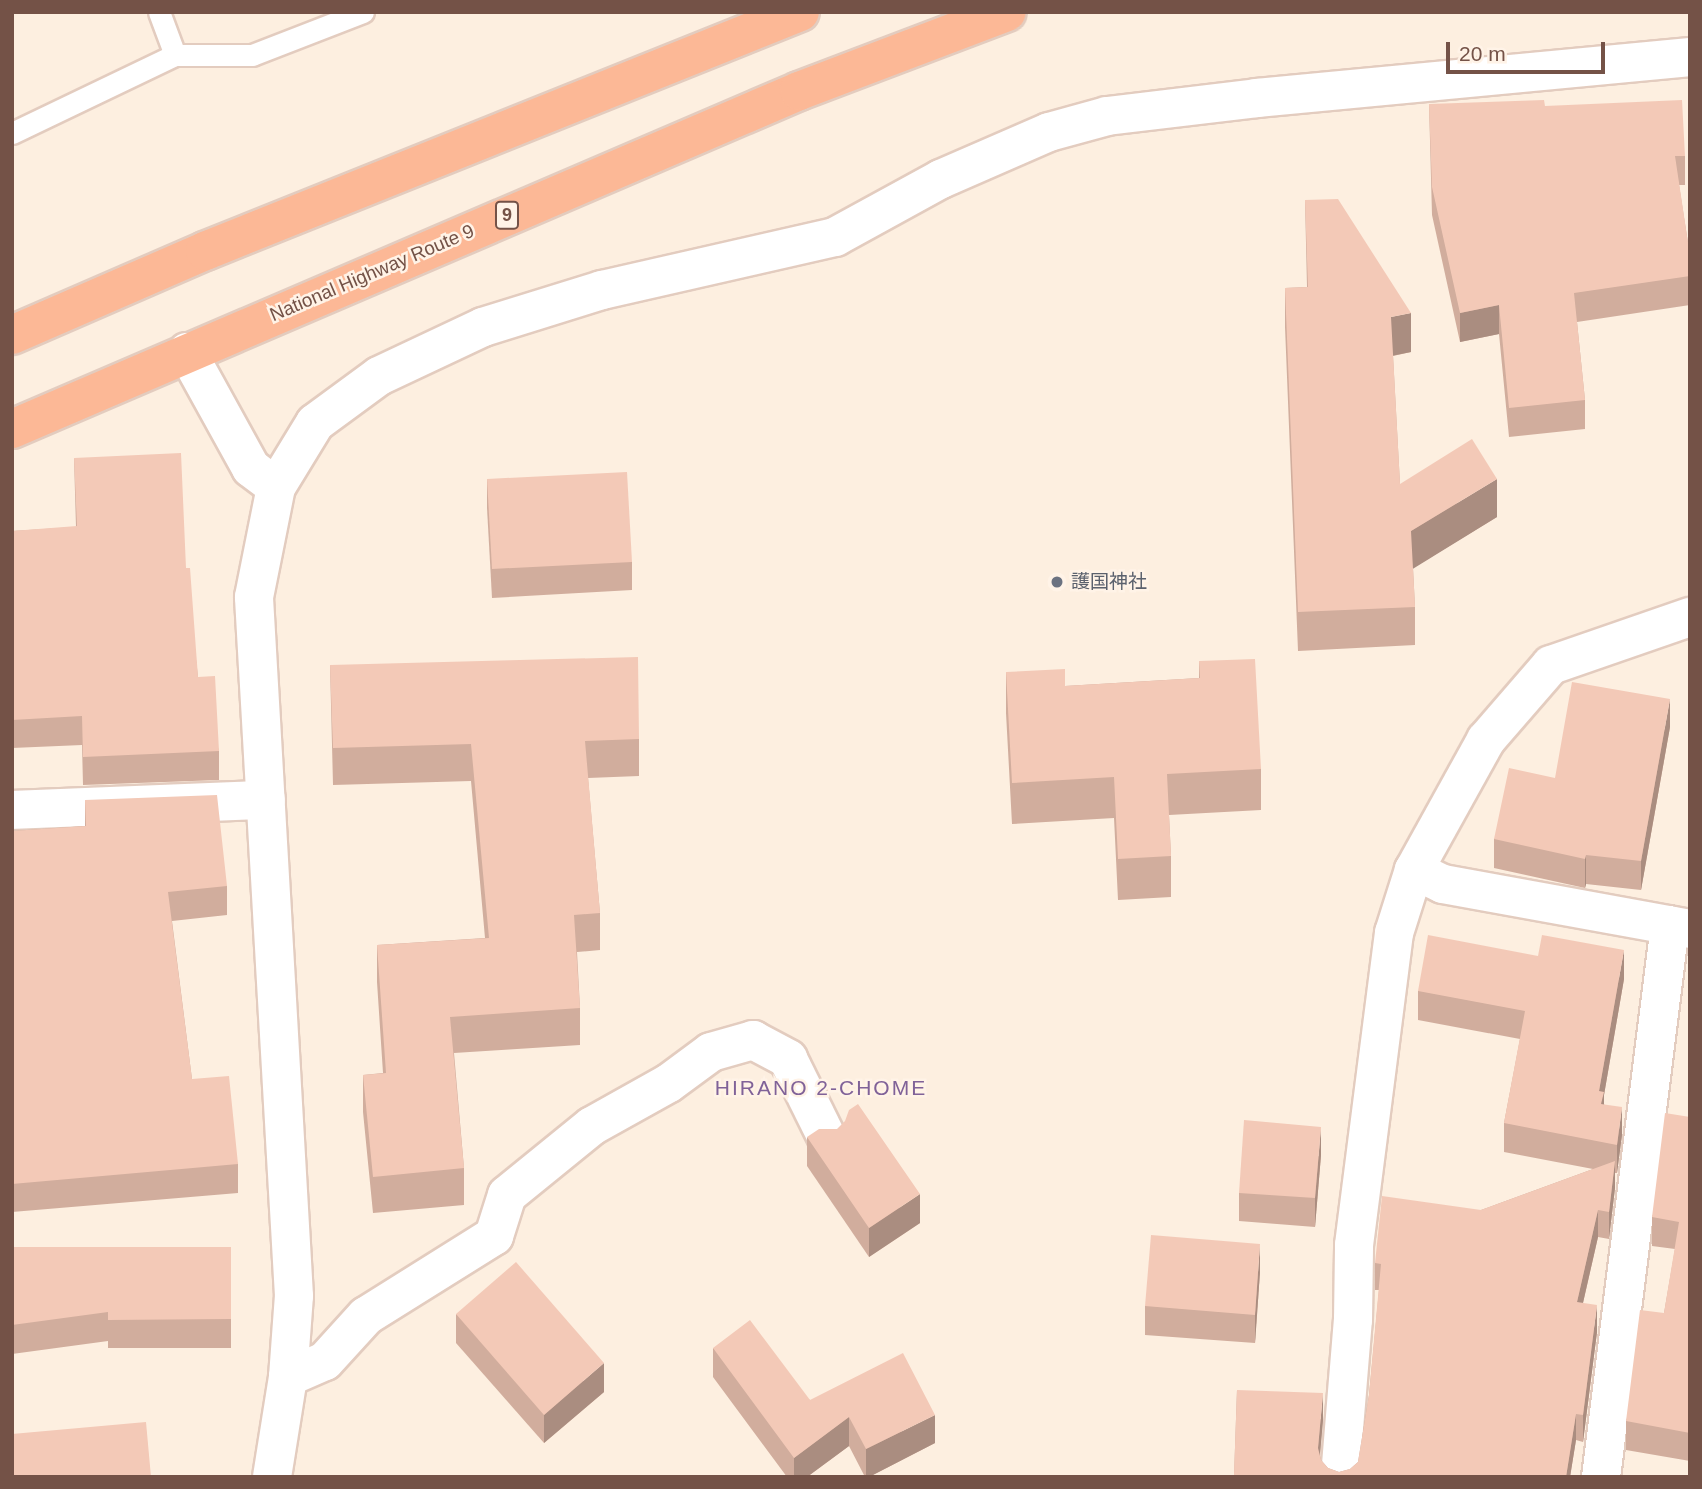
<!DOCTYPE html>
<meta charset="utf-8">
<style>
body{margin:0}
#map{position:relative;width:1702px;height:1489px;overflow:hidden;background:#fdefe0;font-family:Arial,"Noto Sans JP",sans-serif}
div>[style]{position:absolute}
.roads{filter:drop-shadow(2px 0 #e3ccbf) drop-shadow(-2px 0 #e3ccbf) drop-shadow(0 2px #e3ccbf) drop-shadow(0 -2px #e3ccbf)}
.service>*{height:21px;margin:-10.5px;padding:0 10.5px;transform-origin:10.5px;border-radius:10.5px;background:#fff}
.minor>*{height:38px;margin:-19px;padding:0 19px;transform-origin:19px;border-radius:19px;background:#fff}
.tertiary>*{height:38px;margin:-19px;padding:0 19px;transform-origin:19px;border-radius:19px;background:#fff}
.trunk>*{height:38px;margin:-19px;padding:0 19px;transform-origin:19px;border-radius:19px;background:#fcb896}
.wall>*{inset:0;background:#d1ad9d}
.shaded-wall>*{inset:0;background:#aa8d80}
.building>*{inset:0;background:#f3c9b7}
.dots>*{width:19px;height:19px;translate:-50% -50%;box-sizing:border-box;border:4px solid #fff3e7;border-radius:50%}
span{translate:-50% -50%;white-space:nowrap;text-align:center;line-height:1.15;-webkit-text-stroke:5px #fff3e7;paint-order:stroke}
.shield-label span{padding:2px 5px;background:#fff3e7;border:2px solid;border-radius:5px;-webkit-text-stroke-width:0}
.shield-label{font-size:18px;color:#745247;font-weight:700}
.street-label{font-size:19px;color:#745247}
.worship-label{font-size:19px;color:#5b616d}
.left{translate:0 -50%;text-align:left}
.neighbourhood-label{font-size:21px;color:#806298;letter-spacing:2px}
.frame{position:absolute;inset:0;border:14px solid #745247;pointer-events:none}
.scale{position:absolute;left:1446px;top:42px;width:159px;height:32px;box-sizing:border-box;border:4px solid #745247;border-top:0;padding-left:9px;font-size:21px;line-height:24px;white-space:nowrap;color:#745247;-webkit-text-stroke:5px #fff3e7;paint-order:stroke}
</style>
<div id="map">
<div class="roads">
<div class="service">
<i style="left:159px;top:12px;width:46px;rotate:69.6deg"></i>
<i style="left:12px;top:133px;width:181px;rotate:-25.6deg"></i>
<i style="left:175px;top:55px;width:77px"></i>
<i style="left:252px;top:55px;width:119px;rotate:-21.2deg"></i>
</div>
<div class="minor">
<i style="left:187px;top:352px;width:132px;rotate:61.1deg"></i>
<i style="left:251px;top:468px;width:31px;rotate:37deg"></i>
<i style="left:12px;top:810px;width:254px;rotate:-2.3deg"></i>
<i style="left:1414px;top:870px;width:32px;rotate:26deg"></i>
<i style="left:1443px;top:884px;width:251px;rotate:10.3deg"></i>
<i style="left:288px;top:1377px;width:40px;rotate:-23.4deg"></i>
<i style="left:325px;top:1361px;width:61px;rotate:-47.7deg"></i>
<i style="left:366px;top:1316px;width:151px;rotate:-32deg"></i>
<i style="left:494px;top:1236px;width:43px;rotate:-72.4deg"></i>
<i style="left:507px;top:1195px;width:109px;rotate:-39.1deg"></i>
<i style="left:592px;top:1126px;width:88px;rotate:-29.2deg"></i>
<i style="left:669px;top:1083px;width:52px;rotate:-36.4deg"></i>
<i style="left:711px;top:1052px;width:44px;rotate:-15.9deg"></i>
<i style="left:753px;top:1040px;width:40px;rotate:28deg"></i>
<i style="left:788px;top:1059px;width:88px;rotate:63.7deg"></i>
<i style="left:1340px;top:1477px;width:158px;rotate:-85.3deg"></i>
<i style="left:1353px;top:1320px;width:75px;rotate:-89.2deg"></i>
<i style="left:1354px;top:1245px;width:315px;rotate:-82.7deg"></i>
<i style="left:1394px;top:933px;width:66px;rotate:-72.4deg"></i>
<i style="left:1414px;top:870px;width:149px;rotate:-61deg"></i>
<i style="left:1486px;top:740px;width:99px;rotate:-49.1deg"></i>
<i style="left:1551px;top:665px;width:147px;rotate:-19.1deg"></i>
<i style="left:1601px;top:1477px;width:556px;rotate:-82.87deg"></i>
</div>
<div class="tertiary">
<i style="left:272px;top:1477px;width:101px;rotate:-80.9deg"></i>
<i style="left:288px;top:1377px;width:81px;rotate:-85.8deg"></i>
<i style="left:294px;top:1296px;width:700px;rotate:-93.28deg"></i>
<i style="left:254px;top:597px;width:112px;rotate:-78.7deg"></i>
<i style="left:276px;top:487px;width:75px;rotate:-58.6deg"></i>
<i style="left:315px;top:423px;width:79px;rotate:-36.3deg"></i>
<i style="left:379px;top:376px;width:115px;rotate:-25.2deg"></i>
<i style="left:483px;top:327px;width:125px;rotate:-17.3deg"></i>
<i style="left:602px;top:290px;width:239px;rotate:-12.8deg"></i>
<i style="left:835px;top:237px;width:121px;rotate:-28.7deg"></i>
<i style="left:941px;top:179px;width:118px;rotate:-23.5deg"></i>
<i style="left:1049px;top:132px;width:60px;rotate:-15.4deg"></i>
<i style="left:1107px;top:116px;width:151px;rotate:-6.8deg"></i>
<i style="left:1257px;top:98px;width:435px;rotate:-5.4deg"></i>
</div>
<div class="trunk">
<i style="left:12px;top:335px;width:210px;rotate:-23.5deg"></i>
<i style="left:205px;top:251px;width:641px;rotate:-21.88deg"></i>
<i style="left:12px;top:429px;width:857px;rotate:-23.24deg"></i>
<i style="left:799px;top:91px;width:222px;rotate:-20.8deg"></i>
</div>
</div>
<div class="wall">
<i style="clip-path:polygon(1429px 104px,1545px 106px,1685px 156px,1685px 185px,1679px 185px,1690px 256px,1690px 305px,1577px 322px,1585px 400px,1585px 429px,1509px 437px,1499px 334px,1460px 342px,1432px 215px)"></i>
<i style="clip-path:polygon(1305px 200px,1411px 352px,1393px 356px,1400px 484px,1497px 517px,1413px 568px,1415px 607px,1415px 645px,1298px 651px,1285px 327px,1285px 288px,1307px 287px)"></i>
<i style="clip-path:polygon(74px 458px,186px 568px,198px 677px,219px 751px,219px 780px,83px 785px,82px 745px,12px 748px,12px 531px,76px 527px)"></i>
<i style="clip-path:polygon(487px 479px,632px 562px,632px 590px,492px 598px,487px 508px)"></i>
<i style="clip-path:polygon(1199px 661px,1261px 769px,1261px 810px,1169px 815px,1171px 856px,1171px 897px,1118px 900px,1114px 818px,1012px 824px,1006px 713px,1006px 672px,1065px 686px,1199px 678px)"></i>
<i style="clip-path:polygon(330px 665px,639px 739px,639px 776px,588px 778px,600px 913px,600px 950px,577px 952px,580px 1008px,580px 1045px,454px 1053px,464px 1168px,464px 1205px,373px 1213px,363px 1112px,363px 1075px,383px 1073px,377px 982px,377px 945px,485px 938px,471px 781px,333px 785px)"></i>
<i style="clip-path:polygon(1670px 727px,1641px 890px,1586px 884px,1585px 888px,1494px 868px,1494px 839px,1555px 778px)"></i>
<i style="clip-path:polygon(85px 800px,227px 886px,227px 915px,172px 921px,192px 1079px,238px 1164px,238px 1193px,12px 1212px,12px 831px,85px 826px)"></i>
<i style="clip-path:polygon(1624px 979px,1604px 1095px,1604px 1104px,1622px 1135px,1617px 1173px,1615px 1173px,1615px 1188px,1609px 1239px,1598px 1237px,1583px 1303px,1597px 1332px,1583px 1442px,1576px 1440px,1570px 1477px,1234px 1477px,1237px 1390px,1323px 1420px,1320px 1456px,1321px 1460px,1328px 1468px,1339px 1472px,1350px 1469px,1358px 1462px,1369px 1395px,1379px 1290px,1375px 1290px,1375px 1263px,1481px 1210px,1593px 1169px,1504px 1152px,1504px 1123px,1520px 1039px,1418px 1020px,1418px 991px)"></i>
<i style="clip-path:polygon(1690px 1117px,1690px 1461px,1626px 1450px,1626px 1421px,1664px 1313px,1675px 1249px,1652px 1246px,1652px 1217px)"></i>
<i style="clip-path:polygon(807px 1137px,920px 1223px,869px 1257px,807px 1166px)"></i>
<i style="clip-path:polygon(1321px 1155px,1315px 1227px,1239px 1221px,1239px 1193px)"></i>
<i style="clip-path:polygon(12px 1247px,231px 1247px,231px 1348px,108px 1348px,108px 1341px,12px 1354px)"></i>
<i style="clip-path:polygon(1260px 1272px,1255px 1343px,1145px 1335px,1145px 1306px)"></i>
<i style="clip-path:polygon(456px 1314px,604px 1392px,544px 1443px,456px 1343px)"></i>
<i style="clip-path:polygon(713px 1348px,810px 1400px,935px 1443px,869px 1477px,865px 1477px,849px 1446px,807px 1477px,787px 1477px,713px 1377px)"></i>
</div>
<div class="shaded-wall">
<i style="clip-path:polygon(1499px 305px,1499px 334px,1460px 342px,1460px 313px)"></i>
<i style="clip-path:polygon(1411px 313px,1411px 352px,1391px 356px,1391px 317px)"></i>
<i style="clip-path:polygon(1497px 479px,1497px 517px,1411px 570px,1411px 531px)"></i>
<i style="clip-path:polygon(1670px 699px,1670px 727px,1641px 890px,1641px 861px)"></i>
<i style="clip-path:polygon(1586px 855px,1586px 884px,1585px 888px,1585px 859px)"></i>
<i style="clip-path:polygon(1624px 950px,1624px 979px,1604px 1095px,1604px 1120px,1599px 1091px)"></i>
<i style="clip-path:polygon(1622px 1107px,1622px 1135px,1617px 1173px,1617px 1145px)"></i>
<i style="clip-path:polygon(1321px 1127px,1321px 1155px,1315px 1227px,1315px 1198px)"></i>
<i style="clip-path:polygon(1615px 1161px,1615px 1188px,1609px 1239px,1609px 1212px)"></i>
<i style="clip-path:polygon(920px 1194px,920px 1223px,869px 1257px,869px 1228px)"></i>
<i style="clip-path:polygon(1598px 1210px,1598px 1237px,1577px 1329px,1577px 1302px)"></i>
<i style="clip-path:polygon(1260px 1244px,1260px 1272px,1255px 1343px,1255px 1315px)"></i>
<i style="clip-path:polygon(1597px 1305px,1597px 1332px,1583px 1442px,1583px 1415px)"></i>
<i style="clip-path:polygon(604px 1363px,604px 1392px,544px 1443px,544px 1415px)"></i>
<i style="clip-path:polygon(1323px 1393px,1323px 1420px,1318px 1475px,1318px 1448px)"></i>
<i style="clip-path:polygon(1576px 1414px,1576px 1440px,1570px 1477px,1566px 1477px)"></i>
<i style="clip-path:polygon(935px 1415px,935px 1443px,869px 1477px,866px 1477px,866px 1449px)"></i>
<i style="clip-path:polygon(849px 1417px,849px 1446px,807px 1477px,794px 1477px,794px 1458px)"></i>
</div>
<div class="building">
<i style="clip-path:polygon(1544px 100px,1545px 106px,1682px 100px,1685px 156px,1675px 156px,1690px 256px,1690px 276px,1574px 293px,1585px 400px,1509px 408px,1499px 305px,1460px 313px,1432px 187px,1429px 104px)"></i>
<i style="clip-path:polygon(1338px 199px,1411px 313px,1391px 317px,1400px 484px,1472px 439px,1497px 479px,1411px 531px,1415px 607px,1298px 612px,1285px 288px,1308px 287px,1305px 200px)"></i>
<i style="clip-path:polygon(181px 453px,186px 568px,190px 568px,198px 677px,215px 676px,219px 751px,83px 757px,82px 716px,12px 720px,12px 531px,77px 526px,74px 458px)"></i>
<i style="clip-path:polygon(627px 472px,632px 562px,492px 569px,487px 479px)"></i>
<i style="clip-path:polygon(638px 657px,639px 739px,585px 741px,600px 913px,574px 915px,580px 1008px,450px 1017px,464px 1168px,373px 1177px,363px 1075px,386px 1073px,377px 945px,489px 938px,471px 744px,333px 748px,330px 665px)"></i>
<i style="clip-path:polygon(1255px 659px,1261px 769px,1167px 774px,1171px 856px,1118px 859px,1114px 777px,1012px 783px,1006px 672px,1065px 669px,1065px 686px,1200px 678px,1199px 661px)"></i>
<i style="clip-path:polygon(1572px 682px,1670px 699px,1641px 861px,1586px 855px,1585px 859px,1494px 839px,1509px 768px,1555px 778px)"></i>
<i style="clip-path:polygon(217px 795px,227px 886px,168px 892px,192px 1079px,229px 1076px,238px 1164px,12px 1184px,12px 831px,86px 826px,85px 800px)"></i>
<i style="clip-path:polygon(1428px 935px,1538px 956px,1542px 935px,1624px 950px,1599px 1091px,1604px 1092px,1601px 1104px,1622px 1107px,1617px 1145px,1504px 1123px,1525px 1011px,1418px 991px)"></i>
<i style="clip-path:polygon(858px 1104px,920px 1194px,869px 1228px,807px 1137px,819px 1129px,837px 1129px,845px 1121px,849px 1110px)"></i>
<i style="clip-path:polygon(1665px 1113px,1690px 1117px,1690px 1433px,1626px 1421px,1640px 1310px,1664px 1313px,1679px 1222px,1652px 1217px)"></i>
<i style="clip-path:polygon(1244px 1120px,1321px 1127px,1315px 1198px,1239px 1193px)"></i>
<i style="clip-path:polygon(1615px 1161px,1609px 1212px,1598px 1210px,1577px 1302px,1597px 1305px,1583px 1415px,1576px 1414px,1566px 1477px,1237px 1477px,1237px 1475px,1234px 1475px,1237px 1390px,1323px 1393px,1318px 1448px,1321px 1460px,1328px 1468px,1339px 1472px,1350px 1469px,1358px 1462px,1369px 1395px,1381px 1264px,1375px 1263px,1382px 1196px,1481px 1210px)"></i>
<i style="clip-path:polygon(1151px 1235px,1260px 1244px,1255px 1315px,1145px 1306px)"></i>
<i style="clip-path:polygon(12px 1247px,231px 1247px,231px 1319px,108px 1320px,108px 1312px,12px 1325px)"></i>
<i style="clip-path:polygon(516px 1262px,604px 1363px,544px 1415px,456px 1314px)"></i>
<i style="clip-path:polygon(750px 1320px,810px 1400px,903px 1353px,935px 1415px,866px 1449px,849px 1417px,794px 1458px,713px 1348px)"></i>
<i style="clip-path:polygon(146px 1422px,151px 1477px,12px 1477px,12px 1434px)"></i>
</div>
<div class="dots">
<i style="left:1057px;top:582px;background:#6b7280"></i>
</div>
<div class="shield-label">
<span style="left:507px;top:215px">9</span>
</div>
<div class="street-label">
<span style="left:372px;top:273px;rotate:-23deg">National Highway Route 9</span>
</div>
<div class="worship-label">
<span class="left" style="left:1071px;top:582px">護国神社</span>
</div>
<div class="neighbourhood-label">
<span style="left:821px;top:1088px">HIRANO 2-CHOME</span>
</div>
<div class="frame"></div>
<div class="scale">20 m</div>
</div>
